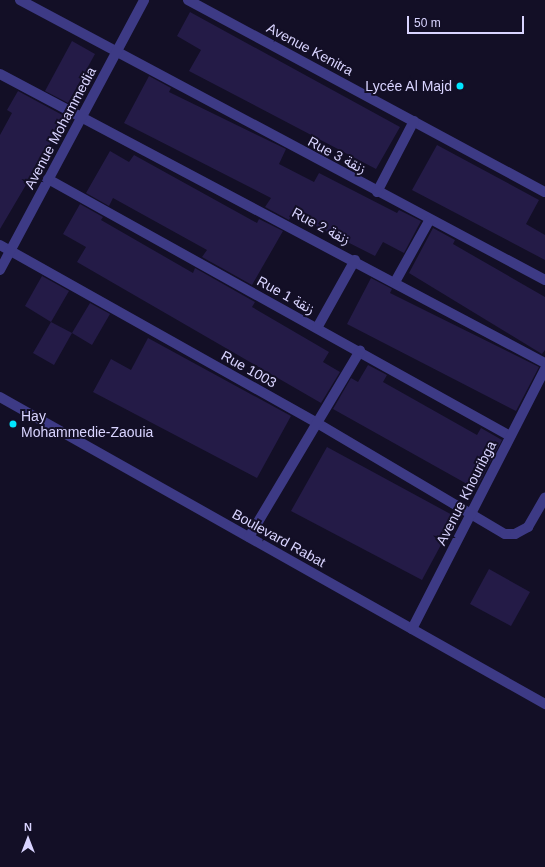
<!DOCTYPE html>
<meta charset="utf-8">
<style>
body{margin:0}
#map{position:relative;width:545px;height:867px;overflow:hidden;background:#130f26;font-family:Helvetica,"Noto Sans Arabic",sans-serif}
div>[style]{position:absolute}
.building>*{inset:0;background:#241b47}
.minor>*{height:10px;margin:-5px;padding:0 5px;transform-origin:5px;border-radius:5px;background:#3d3a85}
.dots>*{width:11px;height:11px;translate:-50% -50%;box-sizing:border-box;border:2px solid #130f26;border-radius:50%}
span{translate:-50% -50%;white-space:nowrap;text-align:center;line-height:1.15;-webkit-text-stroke:4px #130f26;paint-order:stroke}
.street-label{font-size:14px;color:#d9d4ff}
.poi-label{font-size:14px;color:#d9d4ff}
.right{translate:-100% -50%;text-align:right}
.left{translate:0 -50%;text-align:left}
.north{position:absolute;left:8px;top:819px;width:40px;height:40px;-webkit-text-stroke:3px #130f26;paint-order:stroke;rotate:0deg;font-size:11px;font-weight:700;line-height:16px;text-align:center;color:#d9d4ff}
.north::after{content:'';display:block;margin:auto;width:14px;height:18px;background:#d9d4ff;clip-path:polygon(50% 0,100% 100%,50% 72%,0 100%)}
.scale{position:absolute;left:407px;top:16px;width:117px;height:18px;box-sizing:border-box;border:2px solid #d9d4ff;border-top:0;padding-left:5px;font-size:12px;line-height:14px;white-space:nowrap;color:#d9d4ff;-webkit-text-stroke:3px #130f26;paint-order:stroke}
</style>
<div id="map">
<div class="building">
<i style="clip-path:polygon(190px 12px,400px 127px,376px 169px,189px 71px,201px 50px,177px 36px)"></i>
<i style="clip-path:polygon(72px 41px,95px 54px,68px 103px,45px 91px)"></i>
<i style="clip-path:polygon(149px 76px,171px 88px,169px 92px,286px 149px,279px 164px,314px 182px,319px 173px,397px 213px,399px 210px,421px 221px,404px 253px,383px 242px,375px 256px,292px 214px,289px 220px,265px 207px,271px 198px,124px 123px)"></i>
<i style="clip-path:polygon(18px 91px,66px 117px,0 229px,0 135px,12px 113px,7px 110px)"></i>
<i style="clip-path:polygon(437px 145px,539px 200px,526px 224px,545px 235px,545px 260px,412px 190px)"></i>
<i style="clip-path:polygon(110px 151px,129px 162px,134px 155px,257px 223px,259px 219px,283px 231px,252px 285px,202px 257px,207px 250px,113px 198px,109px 206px,86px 193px)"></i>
<i style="clip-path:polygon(80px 204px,103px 217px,101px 220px,193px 273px,195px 268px,246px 297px,255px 302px,252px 307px,329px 352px,323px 362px,340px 372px,321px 403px,77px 262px,86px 247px,63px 234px)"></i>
<i style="clip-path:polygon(433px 228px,455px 240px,453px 244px,545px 297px,545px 350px,542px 354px,409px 273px)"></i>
<i style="clip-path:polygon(42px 276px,69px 291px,51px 322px,25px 306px)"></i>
<i style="clip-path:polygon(371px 278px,392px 289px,390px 293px,539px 367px,516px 411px,347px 324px)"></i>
<i style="clip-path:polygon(90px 303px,110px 314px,92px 345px,72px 333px)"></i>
<i style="clip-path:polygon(51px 322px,72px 333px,54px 365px,33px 353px)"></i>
<i style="clip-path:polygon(148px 338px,291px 416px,257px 478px,93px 392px,111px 359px,131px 370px)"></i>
<i style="clip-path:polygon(368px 365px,387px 375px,383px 382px,399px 391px,477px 435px,481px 428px,502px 440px,476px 489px,333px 409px,351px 378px,358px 382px)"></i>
<i style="clip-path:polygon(327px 447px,456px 517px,422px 580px,291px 511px)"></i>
<i style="clip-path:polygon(489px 569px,530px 592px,511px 626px,470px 604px)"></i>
</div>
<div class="minor">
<i style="left:20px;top:0;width:595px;rotate:28.07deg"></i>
<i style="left:188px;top:0;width:405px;rotate:28.3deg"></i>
<i style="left:0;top:74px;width:617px;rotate:27.94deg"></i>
<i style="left:48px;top:179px;width:529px;rotate:29.09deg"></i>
<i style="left:377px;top:192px;width:80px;rotate:-62.5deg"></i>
<i style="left:0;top:245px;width:364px;rotate:29.3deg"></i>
<i style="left:317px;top:423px;width:218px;rotate:30.6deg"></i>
<i style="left:505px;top:534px;width:10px"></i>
<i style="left:515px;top:534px;width:15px;rotate:-28deg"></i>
<i style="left:528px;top:527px;width:34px;rotate:-60deg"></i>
<i style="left:0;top:270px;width:306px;rotate:-61.9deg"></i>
<i style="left:395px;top:282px;width:70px;rotate:-60.9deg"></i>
<i style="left:317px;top:328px;width:78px;rotate:-60.8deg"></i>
<i style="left:0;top:397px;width:626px;rotate:29.39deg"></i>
<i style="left:249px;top:537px;width:217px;rotate:-59.2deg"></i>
<i style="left:412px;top:629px;width:292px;rotate:-62.9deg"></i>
</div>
<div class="dots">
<i style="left:460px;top:86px;background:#00e5ff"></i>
<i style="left:13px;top:424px;background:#00e5ff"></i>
</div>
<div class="street-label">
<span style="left:310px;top:49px;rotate:28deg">Avenue Kenitra</span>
<span style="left:60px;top:128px;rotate:-62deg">Avenue Mohammedia</span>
<span style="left:337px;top:155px;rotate:28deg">Rue 3 زنقة</span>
<span style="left:321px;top:226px;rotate:28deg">Rue 2 زنقة</span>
<span style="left:286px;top:295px;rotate:29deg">Rue 1 زنقة</span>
<span style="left:249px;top:369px;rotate:29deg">Rue 1003</span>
<span style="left:466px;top:493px;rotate:-63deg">Avenue Khouribga</span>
<span style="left:279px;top:538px;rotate:29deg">Boulevard Rabat</span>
</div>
<div class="poi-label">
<span class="right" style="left:452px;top:86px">Lycée Al Majd</span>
<span class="left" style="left:21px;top:424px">Hay<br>Mohammedie-Zaouia</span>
</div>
<div class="north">N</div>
<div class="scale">50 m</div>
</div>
